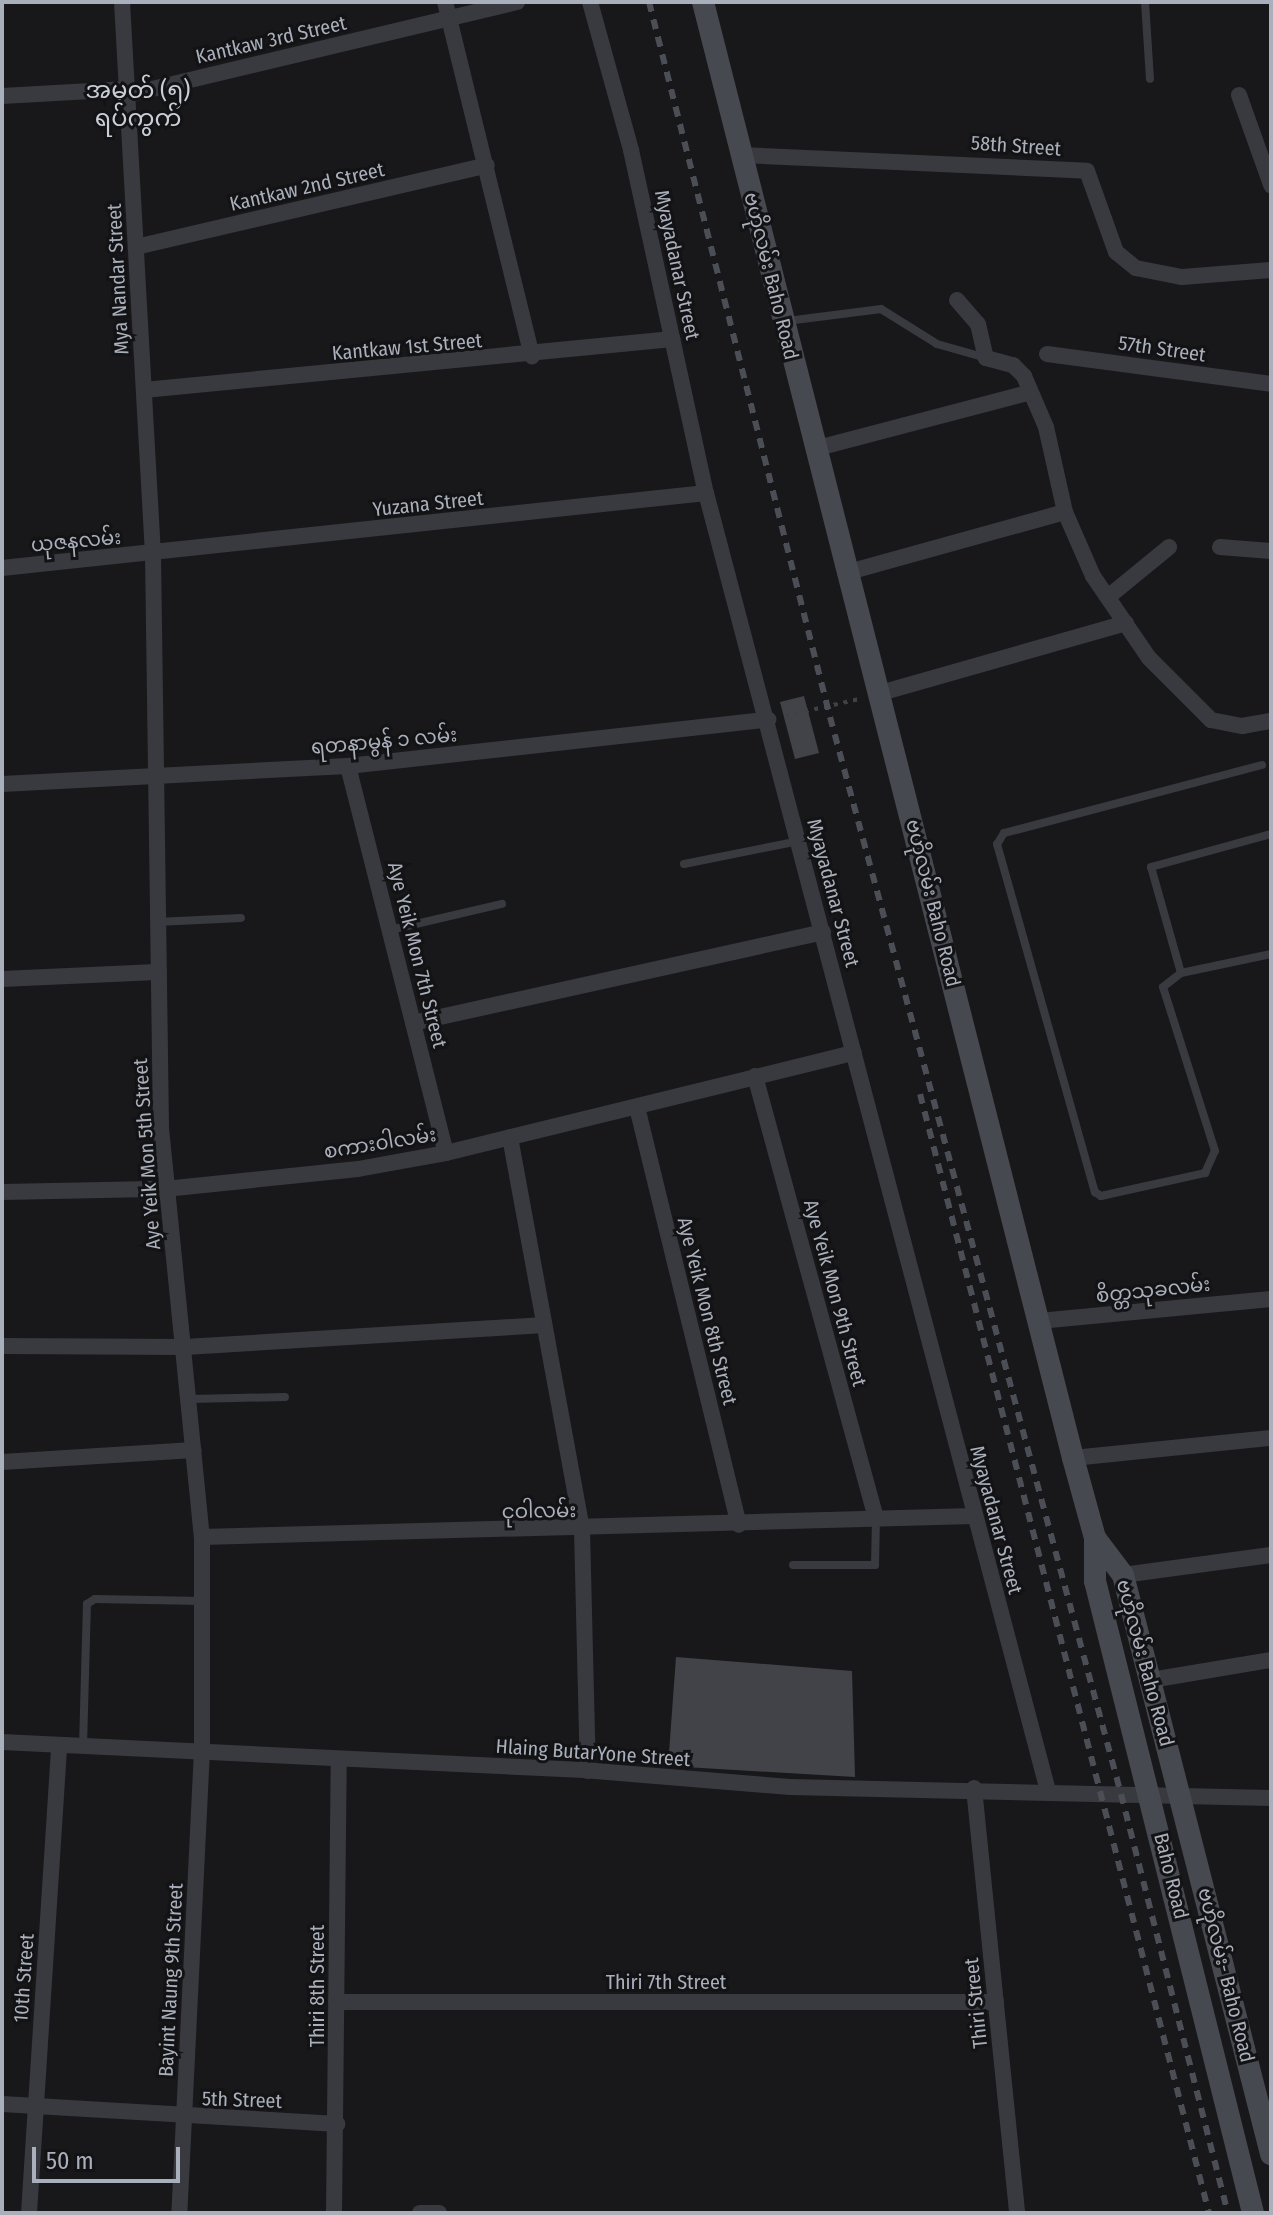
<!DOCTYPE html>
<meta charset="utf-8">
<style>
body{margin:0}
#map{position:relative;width:1273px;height:2215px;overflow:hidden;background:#18181a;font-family:"Fira Sans Condensed","Noto Sans Myanmar",sans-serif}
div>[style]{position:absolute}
.building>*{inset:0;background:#424348}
.path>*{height:4px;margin-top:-2px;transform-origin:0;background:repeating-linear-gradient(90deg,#3e4147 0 4px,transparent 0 10px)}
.service>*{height:8px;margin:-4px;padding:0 4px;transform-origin:4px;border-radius:4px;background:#383a40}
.minor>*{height:16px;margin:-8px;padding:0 8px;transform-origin:8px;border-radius:8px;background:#383a40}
.secondary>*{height:22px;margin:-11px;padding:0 11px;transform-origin:11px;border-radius:11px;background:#464950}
.rail>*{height:6px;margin-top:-3px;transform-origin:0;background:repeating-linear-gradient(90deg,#4b4e55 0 10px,transparent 0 18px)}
span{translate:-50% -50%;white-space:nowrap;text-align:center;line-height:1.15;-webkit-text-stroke:6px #131315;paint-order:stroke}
.street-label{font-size:20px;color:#a9afbb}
.quarter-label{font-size:24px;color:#caced7}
.frame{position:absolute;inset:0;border:4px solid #a9afbb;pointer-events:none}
.scale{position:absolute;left:32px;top:2147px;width:148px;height:36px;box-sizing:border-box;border:4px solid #a9afbb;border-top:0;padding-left:10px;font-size:24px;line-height:28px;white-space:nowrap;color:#a9afbb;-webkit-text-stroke:6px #131315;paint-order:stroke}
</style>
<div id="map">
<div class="building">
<i style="clip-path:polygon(804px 696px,819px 753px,795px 759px,780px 702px)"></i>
<i style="clip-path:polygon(676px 1657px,852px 1671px,855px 1777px,668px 1766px)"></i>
</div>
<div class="path">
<i style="left:785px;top:716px;width:76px;rotate:-12.9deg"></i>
</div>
<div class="service">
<i style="left:1145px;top:2px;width:77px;rotate:86.3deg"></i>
<i style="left:787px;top:321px;width:95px;rotate:-7.3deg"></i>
<i style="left:881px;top:309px;width:66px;rotate:32deg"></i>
<i style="left:937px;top:344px;width:51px;rotate:15.9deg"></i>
<i style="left:1262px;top:765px;width:267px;rotate:165.2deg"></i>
<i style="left:1004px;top:833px;width:13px;rotate:122deg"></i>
<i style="left:997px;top:844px;width:362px;rotate:74.3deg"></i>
<i style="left:1095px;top:1192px;width:7px;rotate:34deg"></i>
<i style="left:1101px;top:1196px;width:107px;rotate:-12.5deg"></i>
<i style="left:1205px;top:1173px;width:24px;rotate:-66deg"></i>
<i style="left:1215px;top:1151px;width:172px;rotate:-107.6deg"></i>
<i style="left:1163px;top:987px;width:23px;rotate:-38deg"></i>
<i style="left:1181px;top:973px;width:92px;rotate:-11.9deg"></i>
<i style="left:684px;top:864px;width:117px;rotate:-11.3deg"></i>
<i style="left:157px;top:922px;width:84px;rotate:-2.7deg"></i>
<i style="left:390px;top:930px;width:115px;rotate:-13.1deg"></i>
<i style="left:1181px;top:973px;width:110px;rotate:-105.8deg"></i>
<i style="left:1151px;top:867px;width:124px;rotate:-15.4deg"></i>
<i style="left:190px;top:1399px;width:95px;rotate:-1.2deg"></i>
<i style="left:793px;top:1565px;width:82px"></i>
<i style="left:875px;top:1565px;width:46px;rotate:-88.8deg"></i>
<i style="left:83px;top:1746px;width:142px;rotate:-88.4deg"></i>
<i style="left:87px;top:1604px;width:9px;rotate:-32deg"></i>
<i style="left:95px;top:1599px;width:107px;rotate:1.1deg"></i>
</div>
<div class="minor">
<i style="left:122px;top:2px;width:553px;rotate:86.79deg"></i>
<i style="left:153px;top:554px;width:574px;rotate:89.2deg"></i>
<i style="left:161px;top:1128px;width:411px;rotate:84.3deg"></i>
<i style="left:202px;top:1537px;width:213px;rotate:90deg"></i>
<i style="left:202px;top:1750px;width:464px;rotate:92.8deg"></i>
<i style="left:445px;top:2px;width:365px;rotate:76.2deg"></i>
<i style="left:590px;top:2px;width:154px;rotate:74.5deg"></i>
<i style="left:631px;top:150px;width:351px;rotate:77.7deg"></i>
<i style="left:706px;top:493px;width:1342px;rotate:75.24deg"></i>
<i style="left:127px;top:95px;width:401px;rotate:-13.4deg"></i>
<i style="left:1239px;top:95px;width:96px;rotate:70.4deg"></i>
<i style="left:2px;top:96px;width:125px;rotate:-3.2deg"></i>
<i style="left:741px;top:155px;width:346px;rotate:2.6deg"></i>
<i style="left:1087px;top:171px;width:86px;rotate:70.3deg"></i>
<i style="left:1116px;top:252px;width:26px;rotate:39deg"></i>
<i style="left:1136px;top:268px;width:47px;rotate:11.1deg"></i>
<i style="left:1182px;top:277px;width:89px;rotate:-4.5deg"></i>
<i style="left:136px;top:247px;width:360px;rotate:-13.1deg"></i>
<i style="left:957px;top:300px;width:32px;rotate:49deg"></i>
<i style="left:978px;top:324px;width:35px;rotate:77deg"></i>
<i style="left:986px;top:358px;width:28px;rotate:15deg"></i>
<i style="left:1013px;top:365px;width:16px;rotate:45deg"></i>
<i style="left:1024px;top:376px;width:56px;rotate:66.7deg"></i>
<i style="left:1046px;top:427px;width:87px;rotate:77.4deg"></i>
<i style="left:1065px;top:512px;width:70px;rotate:66.4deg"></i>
<i style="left:1093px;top:576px;width:99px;rotate:55.7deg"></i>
<i style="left:1149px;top:658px;width:88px;rotate:45deg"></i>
<i style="left:1211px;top:720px;width:32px;rotate:11deg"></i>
<i style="left:1242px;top:726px;width:29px;rotate:-10deg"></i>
<i style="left:1047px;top:354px;width:226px;rotate:7.6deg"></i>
<i style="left:144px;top:390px;width:531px;rotate:-5.51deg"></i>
<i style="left:814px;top:449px;width:224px;rotate:-14.7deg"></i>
<i style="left:1220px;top:547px;width:51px;rotate:4.5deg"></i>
<i style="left:2px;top:568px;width:708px;rotate:-6.08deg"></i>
<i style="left:845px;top:573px;width:228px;rotate:-15.5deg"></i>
<i style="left:1108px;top:597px;width:79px;rotate:-39.3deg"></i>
<i style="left:877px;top:694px;width:259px;rotate:-15.9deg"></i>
<i style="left:348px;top:766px;width:399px;rotate:75.8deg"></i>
<i style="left:2px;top:784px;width:346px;rotate:-3deg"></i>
<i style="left:348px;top:766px;width:423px;rotate:-6.3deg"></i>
<i style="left:2px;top:979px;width:155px;rotate:-2.6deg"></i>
<i style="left:413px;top:1023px;width:420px;rotate:-12.5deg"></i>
<i style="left:755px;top:1076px;width:459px;rotate:74.7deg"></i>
<i style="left:637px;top:1107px;width:430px;rotate:76.3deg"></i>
<i style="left:510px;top:1137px;width:400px;rotate:79.6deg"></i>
<i style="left:582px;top:1530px;width:241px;rotate:88.6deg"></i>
<i style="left:2px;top:1192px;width:163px;rotate:-1.1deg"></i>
<i style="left:165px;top:1189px;width:194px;rotate:-5.9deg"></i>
<i style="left:358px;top:1169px;width:89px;rotate:-10.3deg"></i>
<i style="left:446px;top:1153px;width:420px;rotate:-13.8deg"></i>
<i style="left:1039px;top:1321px;width:233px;rotate:-5.4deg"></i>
<i style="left:2px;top:1346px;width:183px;rotate:0.3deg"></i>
<i style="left:185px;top:1347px;width:360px;rotate:-3.5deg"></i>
<i style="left:1073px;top:1458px;width:199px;rotate:-5.8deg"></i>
<i style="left:2px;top:1462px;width:192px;rotate:-3.6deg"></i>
<i style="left:202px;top:1537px;width:772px;rotate:-1.56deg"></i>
<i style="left:1123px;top:1575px;width:149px;rotate:-7.7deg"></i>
<i style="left:1151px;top:1680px;width:122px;rotate:-9.5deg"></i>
<i style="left:2px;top:1742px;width:582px;rotate:2.76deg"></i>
<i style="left:583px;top:1770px;width:208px;rotate:4.7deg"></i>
<i style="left:790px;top:1787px;width:481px;rotate:1.3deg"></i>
<i style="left:974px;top:1788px;width:427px;rotate:84.2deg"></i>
<i style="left:336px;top:2002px;width:660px"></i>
<i style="left:2px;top:2104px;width:336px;rotate:3.4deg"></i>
<i style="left:29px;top:2213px;width:469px;rotate:-86.3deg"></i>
<i style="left:334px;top:2213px;width:453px;rotate:-89.4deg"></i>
<i style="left:420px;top:2213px;width:19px"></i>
</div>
<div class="secondary">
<i style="left:703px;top:2px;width:1502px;rotate:75.74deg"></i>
<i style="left:1073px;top:1458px;width:83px;rotate:74.6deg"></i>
<i style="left:1095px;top:1538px;width:46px;rotate:52.9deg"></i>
<i style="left:1123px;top:1575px;width:598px;rotate:75.66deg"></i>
<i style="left:1095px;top:1538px;width:43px;rotate:90deg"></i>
<i style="left:1095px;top:1581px;width:651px;rotate:75.96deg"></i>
</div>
<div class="rail">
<i style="left:649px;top:2px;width:738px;rotate:75.79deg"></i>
<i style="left:830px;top:717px;width:1116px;rotate:74.88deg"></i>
<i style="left:1121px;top:1794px;width:432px;rotate:75.7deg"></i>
<i style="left:920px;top:1094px;width:1156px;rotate:75.52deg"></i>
</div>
<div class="street-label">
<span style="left:271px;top:40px;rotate:-13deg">Kantkaw 3rd Street</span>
<span style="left:1016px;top:146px;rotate:4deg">58th Street</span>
<span style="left:307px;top:187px;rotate:-13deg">Kantkaw 2nd Street</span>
<span style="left:677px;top:265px;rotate:78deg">Myayadanar Street</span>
<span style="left:771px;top:276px;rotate:76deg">ဗဟိုလမ်း Baho Road</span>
<span style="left:118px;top:279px;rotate:-93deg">Mya Nandar Street</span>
<span style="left:407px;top:347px;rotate:-5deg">Kantkaw 1st Street</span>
<span style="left:1162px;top:349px;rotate:8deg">57th Street</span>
<span style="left:428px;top:504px;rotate:-6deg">Yuzana Street</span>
<span style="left:76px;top:541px;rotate:-5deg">ယုဇနလမ်း</span>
<span style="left:384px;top:741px;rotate:-5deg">ရတနာမွန် ၁ လမ်း</span>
<span style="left:833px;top:893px;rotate:75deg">Myayadanar Street</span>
<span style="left:933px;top:903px;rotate:76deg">ဗဟိုလမ်း Baho Road</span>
<span style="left:417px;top:955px;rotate:76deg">Aye Yeik Mon 7th Street</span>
<span style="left:380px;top:1143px;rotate:-9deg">စကား၀ါလမ်း</span>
<span style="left:147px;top:1154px;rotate:-94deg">Aye Yeik Mon 5th Street</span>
<span style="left:1153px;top:1290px;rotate:-6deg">စိတ္တသုခလမ်း</span>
<span style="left:835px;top:1293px;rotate:75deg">Aye Yeik Mon 9th Street</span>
<span style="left:707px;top:1311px;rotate:76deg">Aye Yeik Mon 8th Street</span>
<span style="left:539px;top:1511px;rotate:-1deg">ငုဝါလမ်း</span>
<span style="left:996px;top:1520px;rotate:75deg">Myayadanar Street</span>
<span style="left:1145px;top:1663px;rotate:75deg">ဗဟိုလမ်း Baho Road</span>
<span style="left:593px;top:1753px;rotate:4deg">Hlaing ButarYone Street</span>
<span style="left:1171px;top:1876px;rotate:76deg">Baho Road</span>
<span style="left:1226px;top:1975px;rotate:76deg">ဗဟိုလမ်း- Baho Road</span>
<span style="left:24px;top:1978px;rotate:-86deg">10th Street</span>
<span style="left:171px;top:1980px;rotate:-87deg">Bayint Naung 9th Street</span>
<span style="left:666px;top:1982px">Thiri 7th Street</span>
<span style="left:317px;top:1986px;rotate:-90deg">Thiri 8th Street</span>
<span style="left:976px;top:2003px;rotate:-96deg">Thiri Street</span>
<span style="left:242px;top:2100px;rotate:2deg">5th Street</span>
</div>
<div class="quarter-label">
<span style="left:138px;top:105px">အမှတ် (၅)<br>ရပ်ကွက်</span>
</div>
<div class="frame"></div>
<div class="scale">50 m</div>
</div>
